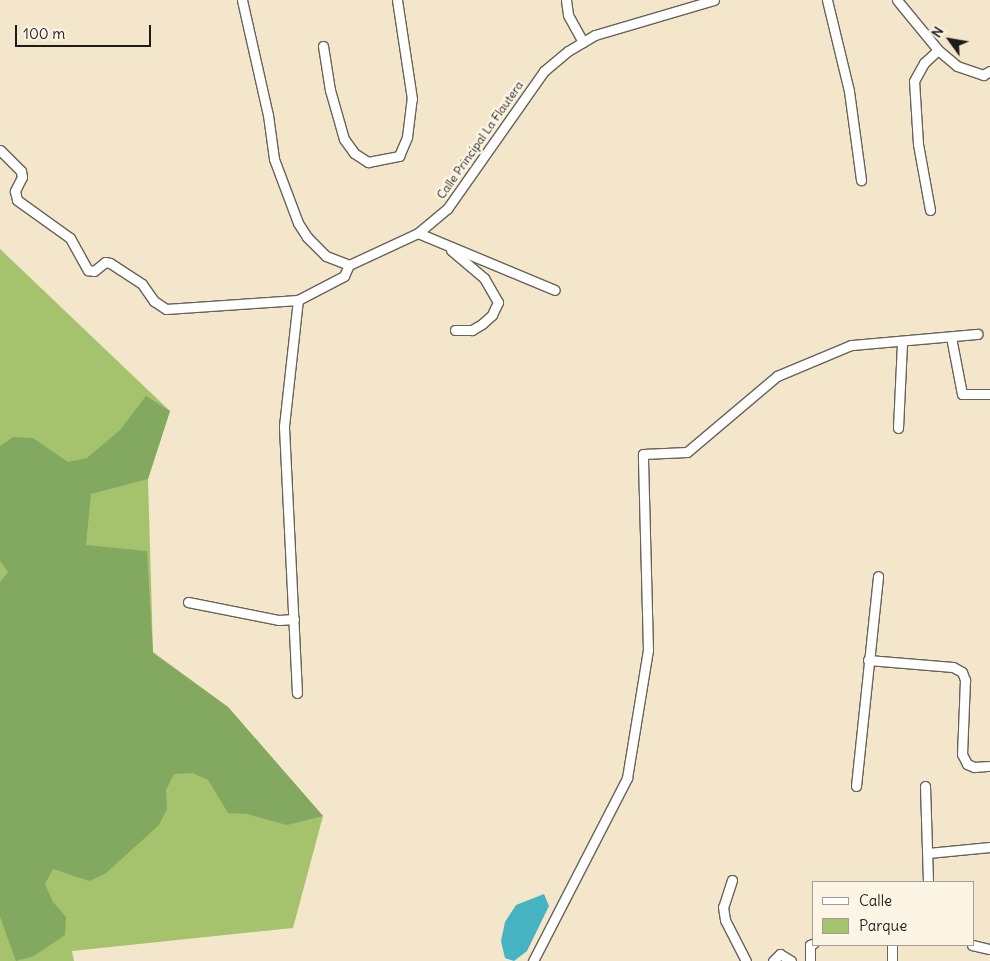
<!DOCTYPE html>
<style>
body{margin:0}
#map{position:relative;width:990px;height:961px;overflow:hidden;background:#f3e6ca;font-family:Delius,sans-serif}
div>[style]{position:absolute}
.green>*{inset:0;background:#a4c36c}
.forest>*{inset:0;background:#83a960}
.water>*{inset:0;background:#45b3c1}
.roads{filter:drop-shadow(1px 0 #676359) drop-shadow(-1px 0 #676359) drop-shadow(0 1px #676359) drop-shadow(0 -1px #676359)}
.street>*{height:9px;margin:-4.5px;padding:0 4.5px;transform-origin:4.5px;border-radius:4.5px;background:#fff}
span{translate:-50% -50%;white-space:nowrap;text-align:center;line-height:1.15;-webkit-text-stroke:5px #fcf5e5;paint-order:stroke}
.street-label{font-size:12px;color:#1c1c1c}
.legend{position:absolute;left:812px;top:881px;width:162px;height:65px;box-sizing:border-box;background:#fcf5e5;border:1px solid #a29e95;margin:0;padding:6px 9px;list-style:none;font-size:15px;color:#1c1c1c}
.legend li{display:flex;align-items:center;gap:10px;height:25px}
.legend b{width:25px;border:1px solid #a29e95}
.north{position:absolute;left:925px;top:15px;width:50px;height:50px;-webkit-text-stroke:4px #fcf5e5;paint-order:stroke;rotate:302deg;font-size:14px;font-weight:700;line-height:20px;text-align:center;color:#1c1c1c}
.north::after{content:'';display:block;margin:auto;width:18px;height:22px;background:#1c1c1c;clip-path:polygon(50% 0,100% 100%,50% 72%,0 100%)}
.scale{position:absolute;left:15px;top:25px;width:136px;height:22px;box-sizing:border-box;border:2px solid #1c1c1c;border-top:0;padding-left:6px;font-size:15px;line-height:18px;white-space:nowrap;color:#1c1c1c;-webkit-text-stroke:4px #fcf5e5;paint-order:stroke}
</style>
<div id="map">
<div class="green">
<i style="clip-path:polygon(0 249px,170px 411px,148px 479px,153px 652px,228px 707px,323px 816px,293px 928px,72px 951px,74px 961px,0 961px)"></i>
</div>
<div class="forest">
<i style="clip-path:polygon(146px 396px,170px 411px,148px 479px,91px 494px,86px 545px,147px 551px,153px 653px,228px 707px,323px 816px,287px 825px,247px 814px,228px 813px,208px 780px,192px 773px,174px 774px,166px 790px,167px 809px,159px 825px,105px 874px,89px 881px,53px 869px,45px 884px,53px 902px,66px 917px,65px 935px,34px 956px,16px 961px,0 917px,0 582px,8px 572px,0 561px,0 446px,13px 437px,33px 438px,68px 462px,87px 458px,120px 430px)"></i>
</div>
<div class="water">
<i style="clip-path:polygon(544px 894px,549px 906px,527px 951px,514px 961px,505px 958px,501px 941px,505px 922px,516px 905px)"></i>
</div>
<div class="roads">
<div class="street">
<i style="left:242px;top:0;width:118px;rotate:77.3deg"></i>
<i style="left:268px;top:115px;width:44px;rotate:82.2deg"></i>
<i style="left:274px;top:159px;width:68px;rotate:69.4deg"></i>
<i style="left:298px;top:223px;width:17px;rotate:57deg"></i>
<i style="left:307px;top:237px;width:27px;rotate:45deg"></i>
<i style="left:326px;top:256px;width:25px;rotate:21deg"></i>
<i style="left:349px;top:265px;width:76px;rotate:-24.9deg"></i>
<i style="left:418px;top:233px;width:38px;rotate:-40deg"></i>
<i style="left:447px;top:209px;width:169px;rotate:-54.9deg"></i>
<i style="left:544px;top:71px;width:31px;rotate:-40deg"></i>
<i style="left:568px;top:51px;width:31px;rotate:-31deg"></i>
<i style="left:595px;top:35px;width:124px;rotate:-16.4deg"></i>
<i style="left:566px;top:0;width:15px;rotate:82deg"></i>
<i style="left:568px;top:15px;width:31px;rotate:61deg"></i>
<i style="left:827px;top:0;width:94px;rotate:76.4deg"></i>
<i style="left:849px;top:91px;width:90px;rotate:82.3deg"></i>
<i style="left:897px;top:0;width:65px;rotate:50.6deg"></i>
<i style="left:938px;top:50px;width:25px;rotate:40deg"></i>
<i style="left:957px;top:66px;width:28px;rotate:19deg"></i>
<i style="left:983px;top:75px;width:8px;rotate:-30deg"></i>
<i style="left:323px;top:46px;width:45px;rotate:81deg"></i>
<i style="left:330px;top:90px;width:51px;rotate:74.1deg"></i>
<i style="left:344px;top:139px;width:17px;rotate:54deg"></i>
<i style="left:354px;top:153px;width:17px;rotate:33deg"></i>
<i style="left:368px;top:162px;width:32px;rotate:-11deg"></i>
<i style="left:399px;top:156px;width:21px;rotate:-67deg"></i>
<i style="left:407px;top:137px;width:38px;rotate:-83deg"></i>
<i style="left:412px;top:99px;width:100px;rotate:-98.6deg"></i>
<i style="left:0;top:150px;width:30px;rotate:45deg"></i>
<i style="left:21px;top:171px;width:6px;rotate:81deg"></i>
<i style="left:22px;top:177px;width:16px;rotate:117deg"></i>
<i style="left:15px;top:191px;width:9px;rotate:77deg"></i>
<i style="left:17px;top:200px;width:65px;rotate:35.6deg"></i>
<i style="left:70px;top:238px;width:37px;rotate:61deg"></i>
<i style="left:88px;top:270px;width:6px;rotate:9deg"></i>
<i style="left:94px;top:271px;width:14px;rotate:-39deg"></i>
<i style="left:105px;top:262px;width:5px;rotate:11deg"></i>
<i style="left:110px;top:263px;width:38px;rotate:33deg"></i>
<i style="left:142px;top:284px;width:21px;rotate:55deg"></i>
<i style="left:154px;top:301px;width:14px;rotate:34deg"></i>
<i style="left:166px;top:309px;width:132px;rotate:-3.9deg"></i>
<i style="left:298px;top:300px;width:52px;rotate:-27.6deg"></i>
<i style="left:344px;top:276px;width:12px;rotate:-66deg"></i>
<i style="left:930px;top:210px;width:67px;rotate:-100.3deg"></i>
<i style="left:918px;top:144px;width:63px;rotate:-93.6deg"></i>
<i style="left:914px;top:81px;width:21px;rotate:-61deg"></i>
<i style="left:924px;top:63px;width:19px;rotate:-43deg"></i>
<i style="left:418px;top:233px;width:148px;rotate:22.6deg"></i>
<i style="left:451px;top:250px;width:43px;rotate:40.3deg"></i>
<i style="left:484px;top:278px;width:28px;rotate:60deg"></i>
<i style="left:498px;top:302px;width:14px;rotate:115deg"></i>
<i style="left:492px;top:315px;width:13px;rotate:138deg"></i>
<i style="left:482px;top:324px;width:12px;rotate:149deg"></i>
<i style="left:472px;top:330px;width:17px;rotate:180deg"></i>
<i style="left:951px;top:337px;width:58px;rotate:79.1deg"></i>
<i style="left:962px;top:394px;width:28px"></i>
<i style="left:898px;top:428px;width:86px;rotate:-87.3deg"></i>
<i style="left:188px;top:602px;width:93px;rotate:11.2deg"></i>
<i style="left:279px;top:620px;width:15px;rotate:-4deg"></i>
<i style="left:868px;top:660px;width:85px;rotate:4.7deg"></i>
<i style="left:953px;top:667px;width:10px;rotate:29deg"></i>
<i style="left:962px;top:672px;width:9px;rotate:69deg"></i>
<i style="left:965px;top:680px;width:74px;rotate:92.3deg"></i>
<i style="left:962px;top:754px;width:11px;rotate:63deg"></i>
<i style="left:967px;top:764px;width:8px;rotate:23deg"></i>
<i style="left:974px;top:767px;width:16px;rotate:-4deg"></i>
<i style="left:297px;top:693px;width:267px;rotate:-92.8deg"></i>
<i style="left:284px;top:426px;width:127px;rotate:-83.7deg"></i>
<i style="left:856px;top:786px;width:211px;rotate:-84deg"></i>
<i style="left:925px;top:786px;width:96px;rotate:88.2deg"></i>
<i style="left:928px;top:853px;width:62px;rotate:-5.5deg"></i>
<i style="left:732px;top:880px;width:28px;rotate:108deg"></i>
<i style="left:723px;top:907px;width:13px;rotate:81deg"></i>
<i style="left:725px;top:920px;width:46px;rotate:62.9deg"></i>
<i style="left:892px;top:945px;width:16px;rotate:90deg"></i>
<i style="left:972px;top:945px;width:18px;rotate:13deg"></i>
<i style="left:533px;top:961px;width:206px;rotate:-62.8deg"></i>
<i style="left:627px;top:778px;width:130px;rotate:-80.7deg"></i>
<i style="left:648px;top:650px;width:196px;rotate:-91.5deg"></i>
<i style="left:643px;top:454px;width:44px;rotate:-2.6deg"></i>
<i style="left:687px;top:452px;width:118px;rotate:-40.2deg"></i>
<i style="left:777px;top:376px;width:80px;rotate:-22.7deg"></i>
<i style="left:851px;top:345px;width:127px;rotate:-5deg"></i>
<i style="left:773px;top:961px;width:10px;rotate:-45deg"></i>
<i style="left:780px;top:954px;width:13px;rotate:32deg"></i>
<i style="left:810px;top:961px;width:16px;rotate:-90deg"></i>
<i style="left:810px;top:945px;width:4px;rotate:-27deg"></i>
</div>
</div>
<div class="street-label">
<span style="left:480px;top:140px;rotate:-55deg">Calle Principal La Flautera</span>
</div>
<ul class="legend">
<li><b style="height:6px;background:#fff"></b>Calle</li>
<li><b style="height:14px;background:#a4c36c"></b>Parque</li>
</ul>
<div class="north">N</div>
<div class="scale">100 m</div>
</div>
